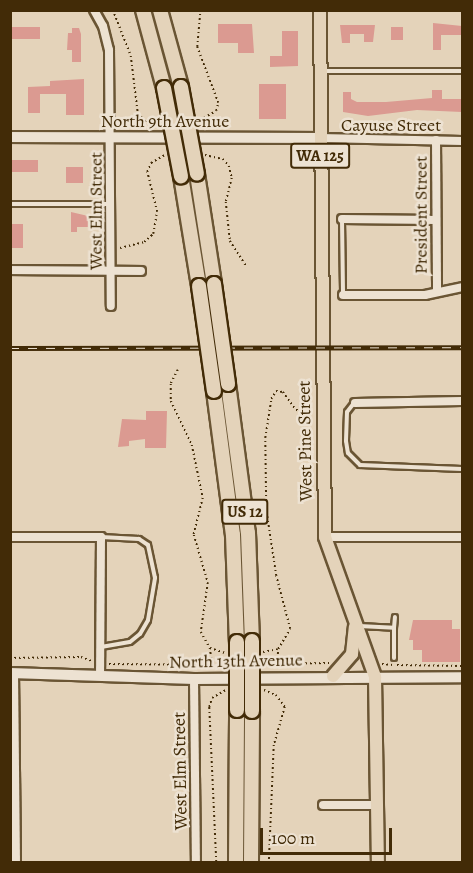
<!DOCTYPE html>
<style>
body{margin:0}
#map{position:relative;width:473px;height:873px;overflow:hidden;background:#e4d3ba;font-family:Alegreya,serif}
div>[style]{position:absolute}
.building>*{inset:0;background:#db9a91}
.path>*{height:1.5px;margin-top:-0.75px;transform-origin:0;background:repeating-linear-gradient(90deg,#422b07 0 1.5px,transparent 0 4.5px)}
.roads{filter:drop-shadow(2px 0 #6a5534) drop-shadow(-2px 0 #6a5534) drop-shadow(0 2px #6a5534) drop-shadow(0 -2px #6a5534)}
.lane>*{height:4px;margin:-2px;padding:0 2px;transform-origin:2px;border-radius:2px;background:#ede2d2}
.street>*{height:8px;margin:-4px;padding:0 4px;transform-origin:4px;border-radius:4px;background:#ede2d2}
.secondary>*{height:10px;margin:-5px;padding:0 5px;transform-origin:5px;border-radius:5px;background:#ede2d2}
.primary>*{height:12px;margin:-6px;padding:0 6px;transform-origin:6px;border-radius:6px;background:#e4d3ba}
.highway>*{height:14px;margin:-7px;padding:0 7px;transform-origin:7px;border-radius:7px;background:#e4d3ba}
.rail>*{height:5px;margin-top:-2.5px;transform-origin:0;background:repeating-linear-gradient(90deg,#ede2d2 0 9px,#422b07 0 18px);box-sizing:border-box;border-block:2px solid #422b07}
.bridges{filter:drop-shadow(2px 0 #422b07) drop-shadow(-2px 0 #422b07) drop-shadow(0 2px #422b07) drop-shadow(0 -2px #422b07)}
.highway-bridge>*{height:14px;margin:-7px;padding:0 7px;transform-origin:7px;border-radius:7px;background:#e4d3ba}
span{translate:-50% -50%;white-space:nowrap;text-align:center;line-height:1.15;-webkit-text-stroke:5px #ede2d2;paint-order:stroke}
.shield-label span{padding:2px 4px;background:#ede2d2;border:2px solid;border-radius:4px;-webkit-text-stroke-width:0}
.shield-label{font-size:16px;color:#422b07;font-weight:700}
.street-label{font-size:18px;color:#422b07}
.frame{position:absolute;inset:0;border:12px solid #422b07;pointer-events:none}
.scale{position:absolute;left:260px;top:828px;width:132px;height:27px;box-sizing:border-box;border:3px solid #422b07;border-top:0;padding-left:8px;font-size:18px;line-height:21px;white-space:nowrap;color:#422b07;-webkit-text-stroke:4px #ede2d2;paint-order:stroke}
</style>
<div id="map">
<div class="building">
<i style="clip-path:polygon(433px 23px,462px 26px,462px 35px,441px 35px,441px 50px,433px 50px)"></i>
<i style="clip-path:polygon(218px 24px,252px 24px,254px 53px,238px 53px,238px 43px,218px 43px)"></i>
<i style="clip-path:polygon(340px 25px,375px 25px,373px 42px,364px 42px,364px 34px,350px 34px,350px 43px,342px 43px)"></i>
<i style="clip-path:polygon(10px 27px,40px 27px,40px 39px,10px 39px)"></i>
<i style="clip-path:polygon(391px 27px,403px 27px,403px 40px,391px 40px)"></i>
<i style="clip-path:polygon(72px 28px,79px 28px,81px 34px,81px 62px,72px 62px,72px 50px,67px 50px,68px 33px,72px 33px)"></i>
<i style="clip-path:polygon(282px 31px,298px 31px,298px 66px,270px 67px,270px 56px,282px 56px)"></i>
<i style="clip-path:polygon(84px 79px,84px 115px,66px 115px,66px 94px,40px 94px,40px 113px,28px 113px,28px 87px,50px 86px,50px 81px)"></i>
<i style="clip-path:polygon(259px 84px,286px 84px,286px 119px,259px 119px)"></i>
<i style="clip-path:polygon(432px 90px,442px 90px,442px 99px,462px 99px,462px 112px,417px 110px,368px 116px,343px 112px,343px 92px,351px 92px,351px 99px,357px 102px,386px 102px,432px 98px)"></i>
<i style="clip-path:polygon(10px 160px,38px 160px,38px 172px,10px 172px)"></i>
<i style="clip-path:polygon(66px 167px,83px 167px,83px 183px,66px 183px)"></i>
<i style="clip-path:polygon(71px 212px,88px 216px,88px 227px,77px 227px,77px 232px,71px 232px)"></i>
<i style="clip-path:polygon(10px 224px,23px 224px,23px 248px,10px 248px)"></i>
<i style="clip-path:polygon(146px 411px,167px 411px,166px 448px,145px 448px,145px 439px,129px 441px,129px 446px,118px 447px,122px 419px,146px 420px)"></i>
<i style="clip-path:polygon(413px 620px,452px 620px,452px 629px,460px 629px,460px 662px,422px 662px,422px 650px,413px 650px,413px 640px,409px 640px)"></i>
</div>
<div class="path">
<i style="left:113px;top:10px;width:49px;rotate:68.6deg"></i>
<i style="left:131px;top:56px;width:57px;rotate:83deg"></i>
<i style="left:138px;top:113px;width:11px;rotate:49deg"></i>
<i style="left:145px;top:121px;width:14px;rotate:-4deg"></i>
<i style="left:200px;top:120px;width:18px;rotate:-29deg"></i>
<i style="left:216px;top:111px;width:8px;rotate:-76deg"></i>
<i style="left:218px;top:103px;width:60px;rotate:-110.6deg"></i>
<i style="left:197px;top:47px;width:37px;rotate:-85deg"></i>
<i style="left:205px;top:155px;width:18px;rotate:13deg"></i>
<i style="left:223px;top:159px;width:9px;rotate:49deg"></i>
<i style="left:229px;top:166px;width:12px;rotate:76deg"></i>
<i style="left:232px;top:178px;width:25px;rotate:104deg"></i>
<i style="left:226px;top:202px;width:39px;rotate:84deg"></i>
<i style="left:230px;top:241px;width:30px;rotate:57deg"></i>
<i style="left:120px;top:248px;width:25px;rotate:-14deg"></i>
<i style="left:144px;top:242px;width:12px;rotate:-42deg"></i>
<i style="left:153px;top:234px;width:22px;rotate:-80deg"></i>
<i style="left:157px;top:212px;width:41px;rotate:-104deg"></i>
<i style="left:147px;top:172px;width:10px;rotate:-66deg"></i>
<i style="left:151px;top:163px;width:16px;rotate:-30deg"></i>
<i style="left:178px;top:370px;width:16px;rotate:117deg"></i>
<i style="left:171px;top:384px;width:17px;rotate:90deg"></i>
<i style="left:171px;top:401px;width:49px;rotate:64.5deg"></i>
<i style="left:192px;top:445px;width:54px;rotate:78.3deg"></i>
<i style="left:203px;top:498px;width:38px;rotate:104deg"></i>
<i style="left:194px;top:535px;width:50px;rotate:73.7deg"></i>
<i style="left:208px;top:583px;width:49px;rotate:98.1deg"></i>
<i style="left:201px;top:632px;width:18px;rotate:61deg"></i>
<i style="left:210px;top:648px;width:16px;rotate:18deg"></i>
<i style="left:210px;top:648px;width:22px;rotate:82deg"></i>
<i style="left:263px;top:652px;width:15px;rotate:-11deg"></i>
<i style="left:278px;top:649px;width:23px;rotate:-59deg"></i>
<i style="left:290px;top:629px;width:55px;rotate:-104.8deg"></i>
<i style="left:276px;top:576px;width:67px;rotate:-98.6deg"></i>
<i style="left:266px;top:510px;width:72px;rotate:-90.8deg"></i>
<i style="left:265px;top:438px;width:39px;rotate:-81deg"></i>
<i style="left:271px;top:399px;width:9px;rotate:-58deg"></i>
<i style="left:276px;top:391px;width:7px;rotate:8deg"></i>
<i style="left:283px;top:392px;width:22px;rotate:54deg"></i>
<i style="left:296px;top:410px;width:17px;rotate:3deg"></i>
<i style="left:10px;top:658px;width:71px;rotate:-0.8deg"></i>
<i style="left:81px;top:657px;width:12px;rotate:20deg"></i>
<i style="left:277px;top:663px;width:13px;rotate:-86deg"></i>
<i style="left:109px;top:664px;width:115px;rotate:0.5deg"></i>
<i style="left:265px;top:664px;width:64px;rotate:-0.9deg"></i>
<i style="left:382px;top:664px;width:11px;rotate:5deg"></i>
<i style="left:397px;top:665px;width:65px;rotate:0.9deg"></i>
<i style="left:264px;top:690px;width:13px;rotate:23deg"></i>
<i style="left:276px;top:695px;width:15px;rotate:53deg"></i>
<i style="left:285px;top:707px;width:40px;rotate:106deg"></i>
<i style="left:274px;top:745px;width:117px;rotate:92.4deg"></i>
<i style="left:216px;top:862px;width:155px;rotate:-92.6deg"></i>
<i style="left:209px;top:707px;width:9px;rotate:-72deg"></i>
<i style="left:212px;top:698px;width:16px;rotate:-30deg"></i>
</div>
<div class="roads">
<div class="lane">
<i style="left:322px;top:71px;width:140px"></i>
<i style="left:10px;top:204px;width:99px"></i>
<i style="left:342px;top:220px;width:74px;rotate:89.2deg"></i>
<i style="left:354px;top:403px;width:11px;rotate:128deg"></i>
<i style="left:347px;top:412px;width:29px;rotate:92deg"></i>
<i style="left:346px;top:441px;width:12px;rotate:81deg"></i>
<i style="left:348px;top:453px;width:17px;rotate:45deg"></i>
<i style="left:360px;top:465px;width:102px;rotate:2.2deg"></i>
<i style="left:359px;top:626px;width:35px;rotate:3deg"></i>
<i style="left:394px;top:628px;width:11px;rotate:-85deg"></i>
<i style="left:394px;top:628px;width:30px;rotate:90deg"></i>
<i style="left:101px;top:647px;width:29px;rotate:-10deg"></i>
<i style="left:130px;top:642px;width:13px;rotate:-39deg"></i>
<i style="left:140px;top:634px;width:16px;rotate:-60deg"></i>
<i style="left:148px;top:620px;width:43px;rotate:-80.5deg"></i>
<i style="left:155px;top:578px;width:34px;rotate:-102deg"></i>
<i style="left:148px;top:545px;width:11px;rotate:-146deg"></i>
<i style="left:139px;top:539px;width:38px;rotate:-177deg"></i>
</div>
<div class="street">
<i style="left:94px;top:10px;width:18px;rotate:61deg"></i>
<i style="left:103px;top:26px;width:25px;rotate:76deg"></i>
<i style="left:109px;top:50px;width:256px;rotate:89.6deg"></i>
<i style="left:320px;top:138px;width:142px;rotate:1.2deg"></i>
<i style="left:436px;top:140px;width:150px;rotate:89.6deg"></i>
<i style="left:342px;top:219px;width:94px;rotate:0.6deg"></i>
<i style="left:10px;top:270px;width:131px;rotate:0.4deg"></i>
<i style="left:343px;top:295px;width:82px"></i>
<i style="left:425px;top:295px;width:38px;rotate:-12deg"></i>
<i style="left:355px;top:403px;width:107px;rotate:-1.1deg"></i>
<i style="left:10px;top:537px;width:91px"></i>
<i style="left:101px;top:537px;width:139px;rotate:90.4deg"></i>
<i style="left:325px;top:537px;width:137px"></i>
<i style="left:14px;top:673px;width:189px;rotate:89.4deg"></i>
<i style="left:194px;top:679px;width:183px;rotate:89.4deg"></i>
<i style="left:323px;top:805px;width:54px"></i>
</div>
<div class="secondary">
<i style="left:10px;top:137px;width:310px;rotate:0.2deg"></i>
<i style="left:10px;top:673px;width:184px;rotate:1.9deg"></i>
<i style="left:194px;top:679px;width:268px;rotate:-0.4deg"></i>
</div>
<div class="primary">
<i style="left:320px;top:10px;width:527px;rotate:89.46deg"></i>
<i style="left:325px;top:537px;width:149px;rotate:70.3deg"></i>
<i style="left:375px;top:677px;width:185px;rotate:89.1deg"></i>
<i style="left:333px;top:676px;width:29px;rotate:-49deg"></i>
<i style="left:352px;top:654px;width:27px;rotate:-84deg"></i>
</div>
<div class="highway">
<i style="left:143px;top:10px;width:81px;rotate:74.9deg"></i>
<i style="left:160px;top:10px;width:80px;rotate:74.7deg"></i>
<i style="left:197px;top:174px;width:111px;rotate:81.2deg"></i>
<i style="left:181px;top:176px;width:111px;rotate:80.7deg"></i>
<i style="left:228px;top:384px;width:150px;rotate:82.4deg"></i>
<i style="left:248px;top:533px;width:108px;rotate:87.9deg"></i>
<i style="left:214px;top:391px;width:145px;rotate:82.5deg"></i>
<i style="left:233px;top:535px;width:107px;rotate:87.9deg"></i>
<i style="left:236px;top:862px;width:152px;rotate:-89.6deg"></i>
<i style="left:251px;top:862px;width:151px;rotate:-89.6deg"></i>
</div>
</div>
<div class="rail">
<i style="left:10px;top:348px;width:452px;rotate:-0.1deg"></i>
</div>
<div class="bridges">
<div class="highway-bridge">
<i style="left:181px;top:87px;width:88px;rotate:79.6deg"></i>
<i style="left:164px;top:88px;width:90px;rotate:79.1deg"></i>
<i style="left:214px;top:284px;width:101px;rotate:82deg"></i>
<i style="left:199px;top:286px;width:106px;rotate:81.9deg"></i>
<i style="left:252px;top:641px;width:70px;rotate:90deg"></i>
<i style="left:237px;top:642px;width:68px;rotate:90deg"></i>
</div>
</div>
<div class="shield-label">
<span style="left:320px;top:156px">WA 125</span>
<span style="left:245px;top:512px">US 12</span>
</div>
<div class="street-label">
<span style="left:165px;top:121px">North 9th Avenue</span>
<span style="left:391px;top:125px">Cayuse Street</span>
<span style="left:96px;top:211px;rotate:-90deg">West Elm Street</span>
<span style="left:421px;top:215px;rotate:-90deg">President Street</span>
<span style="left:305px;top:441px;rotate:-91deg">West Pine Street</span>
<span style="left:236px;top:661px;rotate:-1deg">North 13th Avenue</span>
<span style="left:180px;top:771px;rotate:-91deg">West Elm Street</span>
</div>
<div class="frame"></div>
<div class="scale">100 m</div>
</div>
